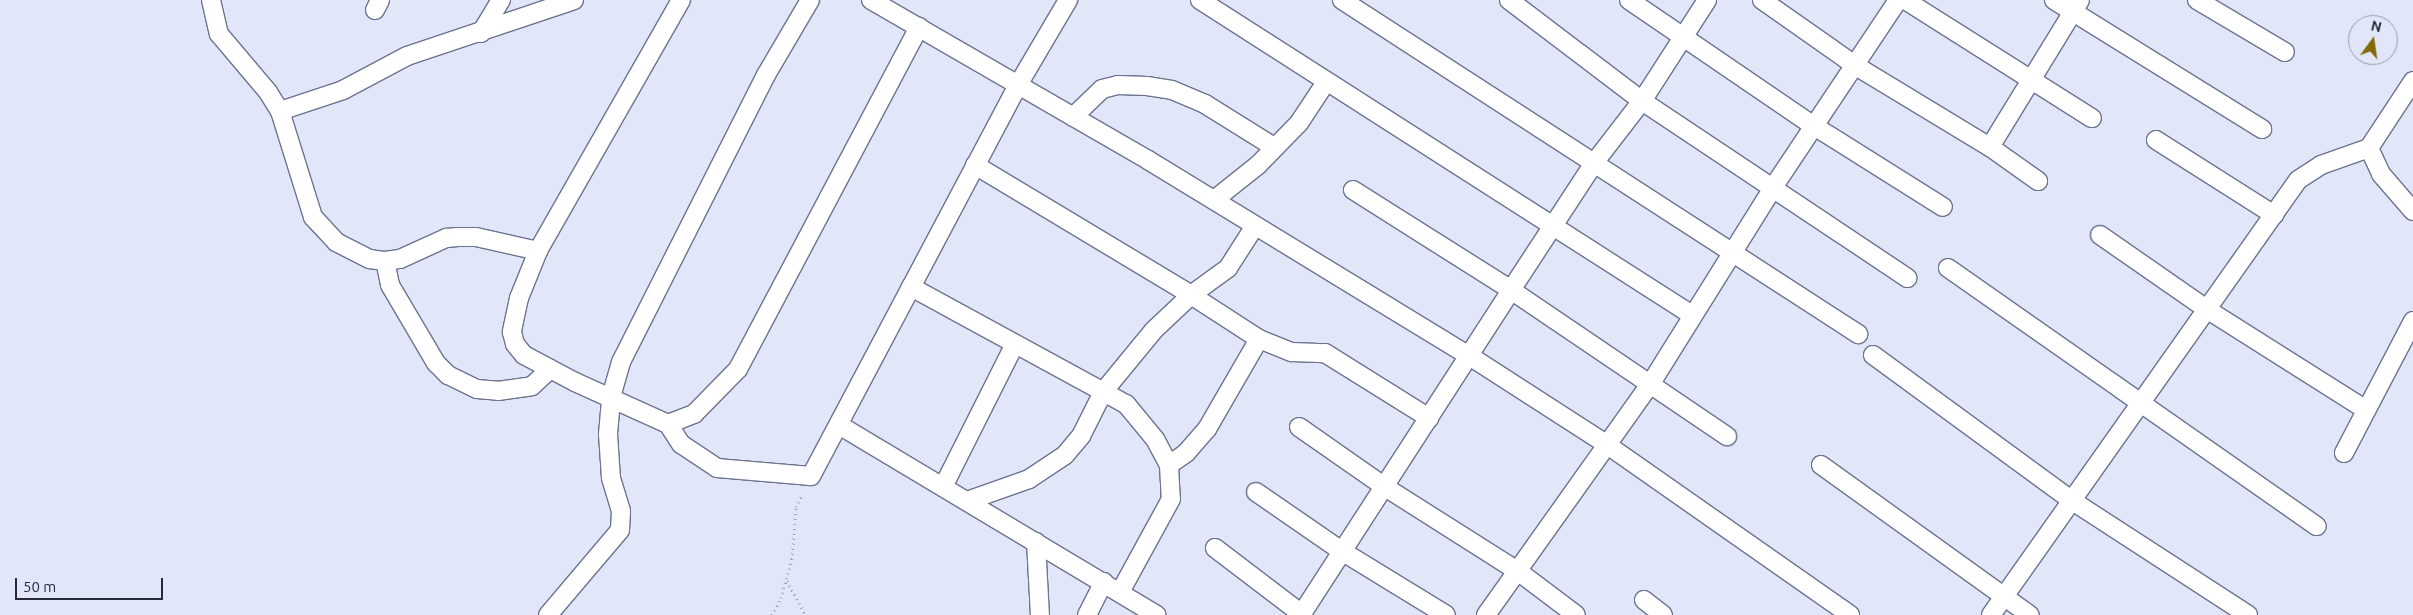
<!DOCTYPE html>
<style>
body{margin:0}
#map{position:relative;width:2413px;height:615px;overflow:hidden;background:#e1e6f9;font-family:Ubuntu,sans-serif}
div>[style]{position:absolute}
.path>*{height:3px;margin-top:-1.5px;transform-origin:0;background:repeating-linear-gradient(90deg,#a1a5b6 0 1px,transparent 0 5px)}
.roads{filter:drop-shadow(1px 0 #6c7390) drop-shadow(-1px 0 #6c7390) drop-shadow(0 1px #6c7390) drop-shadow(0 -1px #6c7390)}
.street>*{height:18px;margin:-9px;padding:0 9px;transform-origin:9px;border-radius:9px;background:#fff}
span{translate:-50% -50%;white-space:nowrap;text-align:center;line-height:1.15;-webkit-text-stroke:5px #e1e6f9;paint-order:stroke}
.north{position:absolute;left:2348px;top:15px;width:50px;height:50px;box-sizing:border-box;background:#e1e6f9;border:1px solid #979bab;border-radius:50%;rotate:14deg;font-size:14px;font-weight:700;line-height:20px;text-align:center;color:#282b37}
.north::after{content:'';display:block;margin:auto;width:18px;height:22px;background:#826b06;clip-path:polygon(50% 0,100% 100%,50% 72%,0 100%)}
.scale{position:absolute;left:15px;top:578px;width:148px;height:22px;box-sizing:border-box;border:2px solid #282b37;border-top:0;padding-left:6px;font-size:15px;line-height:18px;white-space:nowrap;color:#282b37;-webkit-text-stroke:4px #e1e6f9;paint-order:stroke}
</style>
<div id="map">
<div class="path">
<i style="left:787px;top:581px;width:39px;rotate:61deg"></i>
<i style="left:772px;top:615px;width:19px;rotate:-62deg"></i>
<i style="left:781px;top:598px;width:41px;rotate:-74.2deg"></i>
<i style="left:792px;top:559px;width:52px;rotate:-85.6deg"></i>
<i style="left:796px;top:507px;width:15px;rotate:-62deg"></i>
</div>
<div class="roads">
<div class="street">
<i style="left:211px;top:0;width:35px;rotate:77deg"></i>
<i style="left:219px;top:34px;width:76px;rotate:49.8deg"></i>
<i style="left:268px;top:92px;width:22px;rotate:58deg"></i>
<i style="left:280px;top:111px;width:111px;rotate:72.7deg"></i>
<i style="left:313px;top:217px;width:34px;rotate:47deg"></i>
<i style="left:336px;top:242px;width:38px;rotate:27deg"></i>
<i style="left:370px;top:259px;width:15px;rotate:8deg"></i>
<i style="left:385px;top:261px;width:15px;rotate:-8deg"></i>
<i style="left:400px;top:259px;width:51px;rotate:-24.5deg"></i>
<i style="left:446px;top:238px;width:12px;rotate:-5deg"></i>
<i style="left:458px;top:237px;width:18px"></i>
<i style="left:476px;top:237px;width:64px;rotate:12.7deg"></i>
<i style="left:681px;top:0;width:289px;rotate:119.7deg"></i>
<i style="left:538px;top:251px;width:51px;rotate:112deg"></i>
<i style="left:519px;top:298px;width:35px;rotate:102deg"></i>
<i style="left:512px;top:332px;width:12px;rotate:76deg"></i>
<i style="left:515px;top:344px;width:14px;rotate:51deg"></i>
<i style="left:524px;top:355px;width:58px;rotate:27.9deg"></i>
<i style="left:575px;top:382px;width:102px;rotate:24.3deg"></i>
<i style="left:668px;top:424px;width:28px;rotate:-21deg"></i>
<i style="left:694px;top:414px;width:63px;rotate:-45.6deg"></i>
<i style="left:738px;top:369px;width:387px;rotate:-62.1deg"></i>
<i style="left:871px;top:0;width:320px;rotate:30deg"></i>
<i style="left:1148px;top:160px;width:375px;rotate:31.4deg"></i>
<i style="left:1468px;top:355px;width:164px;rotate:32.8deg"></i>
<i style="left:1606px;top:444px;width:298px;rotate:35deg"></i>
<i style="left:1200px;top:0;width:584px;rotate:32.63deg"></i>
<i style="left:1342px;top:0;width:615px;rotate:32.91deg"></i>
<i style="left:1509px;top:0;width:167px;rotate:37.2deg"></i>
<i style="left:1642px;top:101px;width:319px;rotate:33.7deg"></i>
<i style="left:1629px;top:0;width:224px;rotate:34.3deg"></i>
<i style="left:1814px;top:126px;width:152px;rotate:32.1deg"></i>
<i style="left:1762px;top:0;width:115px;rotate:35.1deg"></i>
<i style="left:1856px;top:66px;width:157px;rotate:31.2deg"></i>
<i style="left:1990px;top:147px;width:59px;rotate:35.3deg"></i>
<i style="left:1905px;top:0;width:221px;rotate:32.3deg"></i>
<i style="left:2054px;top:0;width:245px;rotate:31.8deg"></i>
<i style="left:2197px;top:0;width:102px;rotate:30.6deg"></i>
<i style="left:375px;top:10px;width:11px;rotate:-63deg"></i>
<i style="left:481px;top:33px;width:39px;rotate:-59deg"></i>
<i style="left:280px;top:111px;width:66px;rotate:-18.4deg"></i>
<i style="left:343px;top:90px;width:72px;rotate:-28deg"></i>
<i style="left:407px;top:56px;width:176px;rotate:-18.5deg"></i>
<i style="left:1073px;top:117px;width:40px;rotate:-44deg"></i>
<i style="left:1102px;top:89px;width:16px;rotate:-14deg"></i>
<i style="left:1118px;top:85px;width:29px;rotate:2deg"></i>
<i style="left:1147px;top:86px;width:25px;rotate:9deg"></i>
<i style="left:1172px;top:90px;width:36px;rotate:23deg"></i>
<i style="left:1205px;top:104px;width:81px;rotate:31.9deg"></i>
<i style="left:2156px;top:140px;width:140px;rotate:32.4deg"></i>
<i style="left:1990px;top:147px;width:172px;rotate:-58.5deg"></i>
<i style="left:2369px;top:148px;width:29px;rotate:65deg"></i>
<i style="left:2381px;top:174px;width:49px;rotate:49.1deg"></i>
<i style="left:975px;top:165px;width:252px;rotate:31deg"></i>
<i style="left:1191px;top:295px;width:81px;rotate:32.9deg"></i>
<i style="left:1259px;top:339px;width:35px;rotate:22deg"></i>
<i style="left:1292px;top:352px;width:33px;rotate:2deg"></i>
<i style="left:1325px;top:353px;width:123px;rotate:32deg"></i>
<i style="left:1353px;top:190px;width:187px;rotate:32.3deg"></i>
<i style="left:1511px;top:290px;width:261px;rotate:34.1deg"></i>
<i style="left:1214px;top:200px;width:56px;rotate:-38.5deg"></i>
<i style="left:1258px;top:165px;width:59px;rotate:-45.7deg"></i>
<i style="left:1299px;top:123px;width:49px;rotate:-56.6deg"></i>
<i style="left:2100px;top:235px;width:131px;rotate:34.8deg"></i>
<i style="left:2208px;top:310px;width:187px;rotate:32.3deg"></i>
<i style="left:385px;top:261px;width:25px;rotate:78deg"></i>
<i style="left:390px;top:285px;width:91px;rotate:59.5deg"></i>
<i style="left:436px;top:363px;width:17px;rotate:45deg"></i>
<i style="left:448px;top:375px;width:32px;rotate:26deg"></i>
<i style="left:477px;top:389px;width:21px;rotate:5deg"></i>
<i style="left:498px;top:391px;width:34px;rotate:-8deg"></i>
<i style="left:532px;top:386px;width:25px;rotate:-43deg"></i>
<i style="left:1948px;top:268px;width:450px;rotate:35deg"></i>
<i style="left:911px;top:287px;width:245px;rotate:28.6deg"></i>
<i style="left:1126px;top:404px;width:45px;rotate:50.4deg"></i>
<i style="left:1155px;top:439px;width:30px;rotate:62deg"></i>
<i style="left:1169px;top:465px;width:34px;rotate:87deg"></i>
<i style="left:1171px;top:499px;width:106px;rotate:118.7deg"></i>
<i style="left:1873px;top:355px;width:245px;rotate:36.2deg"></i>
<i style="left:2071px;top:500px;width:211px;rotate:33deg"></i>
<i style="left:668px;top:424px;width:24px;rotate:57deg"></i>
<i style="left:681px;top:444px;width:43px;rotate:33.7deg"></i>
<i style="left:717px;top:468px;width:94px;rotate:4.9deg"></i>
<i style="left:811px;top:476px;width:442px;rotate:-62.1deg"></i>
<i style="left:1018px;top:85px;width:99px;rotate:-59.5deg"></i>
<i style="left:839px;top:425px;width:370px;rotate:30.9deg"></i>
<i style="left:1299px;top:427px;width:105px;rotate:34.9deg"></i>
<i style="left:1385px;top:487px;width:159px;rotate:32.4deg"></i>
<i style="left:1519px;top:572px;width:71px;rotate:37deg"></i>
<i style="left:2344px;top:453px;width:149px;rotate:-62.4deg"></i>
<i style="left:1169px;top:465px;width:21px;rotate:-35deg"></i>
<i style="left:1186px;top:453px;width:32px;rotate:-49deg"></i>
<i style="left:1207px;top:429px;width:104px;rotate:-60deg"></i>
<i style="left:1821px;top:465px;width:257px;rotate:35.7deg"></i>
<i style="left:943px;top:487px;width:160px;rotate:-63.3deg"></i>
<i style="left:1256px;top:492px;width:102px;rotate:34.6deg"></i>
<i style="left:1340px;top:550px;width:124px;rotate:31.5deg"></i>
<i style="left:967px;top:501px;width:66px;rotate:-19.5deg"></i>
<i style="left:1029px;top:479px;width:43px;rotate:-33.7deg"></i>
<i style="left:1065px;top:455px;width:25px;rotate:-50deg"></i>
<i style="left:1081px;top:436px;width:49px;rotate:-63.4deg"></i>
<i style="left:1103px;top:392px;width:80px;rotate:-50.6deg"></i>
<i style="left:1154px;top:330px;width:51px;rotate:-43.4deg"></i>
<i style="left:1191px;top:295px;width:46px;rotate:-36.1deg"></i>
<i style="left:1228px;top:268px;width:50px;rotate:-57.3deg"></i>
<i style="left:1036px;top:542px;width:73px;rotate:86.9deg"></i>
<i style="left:1215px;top:548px;width:111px;rotate:37.3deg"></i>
<i style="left:1644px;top:600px;width:24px;rotate:38deg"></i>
<i style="left:548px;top:615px;width:111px;rotate:-49.7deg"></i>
<i style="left:620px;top:530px;width:19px;rotate:-87deg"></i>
<i style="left:621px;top:511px;width:34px;rotate:-107deg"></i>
<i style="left:611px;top:478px;width:44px;rotate:-93.9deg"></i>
<i style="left:608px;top:434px;width:37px;rotate:-85deg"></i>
<i style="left:611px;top:397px;width:36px;rotate:-74deg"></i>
<i style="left:621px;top:362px;width:322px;rotate:-63.2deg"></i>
<i style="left:766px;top:75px;width:87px;rotate:-59.6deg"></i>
<i style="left:1087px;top:615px;width:37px;rotate:-63deg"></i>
<i style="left:1301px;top:615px;width:387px;rotate:-57.1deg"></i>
<i style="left:1511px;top:290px;width:152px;rotate:-56.8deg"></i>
<i style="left:1594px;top:163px;width:78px;rotate:-52.3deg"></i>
<i style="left:1642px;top:101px;width:120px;rotate:-57.2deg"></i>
<i style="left:1486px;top:615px;width:285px;rotate:-54.6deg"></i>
<i style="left:1651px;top:383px;width:229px;rotate:-58deg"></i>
<i style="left:1772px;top:189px;width:227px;rotate:-56.3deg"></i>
<i style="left:1991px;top:615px;width:532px;rotate:-54.79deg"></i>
<i style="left:2298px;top:180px;width:27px;rotate:-33deg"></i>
<i style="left:2321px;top:165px;width:51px;rotate:-19.5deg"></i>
<i style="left:2369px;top:148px;width:80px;rotate:-56.7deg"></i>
</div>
</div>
<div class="north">N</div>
<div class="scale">50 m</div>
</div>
